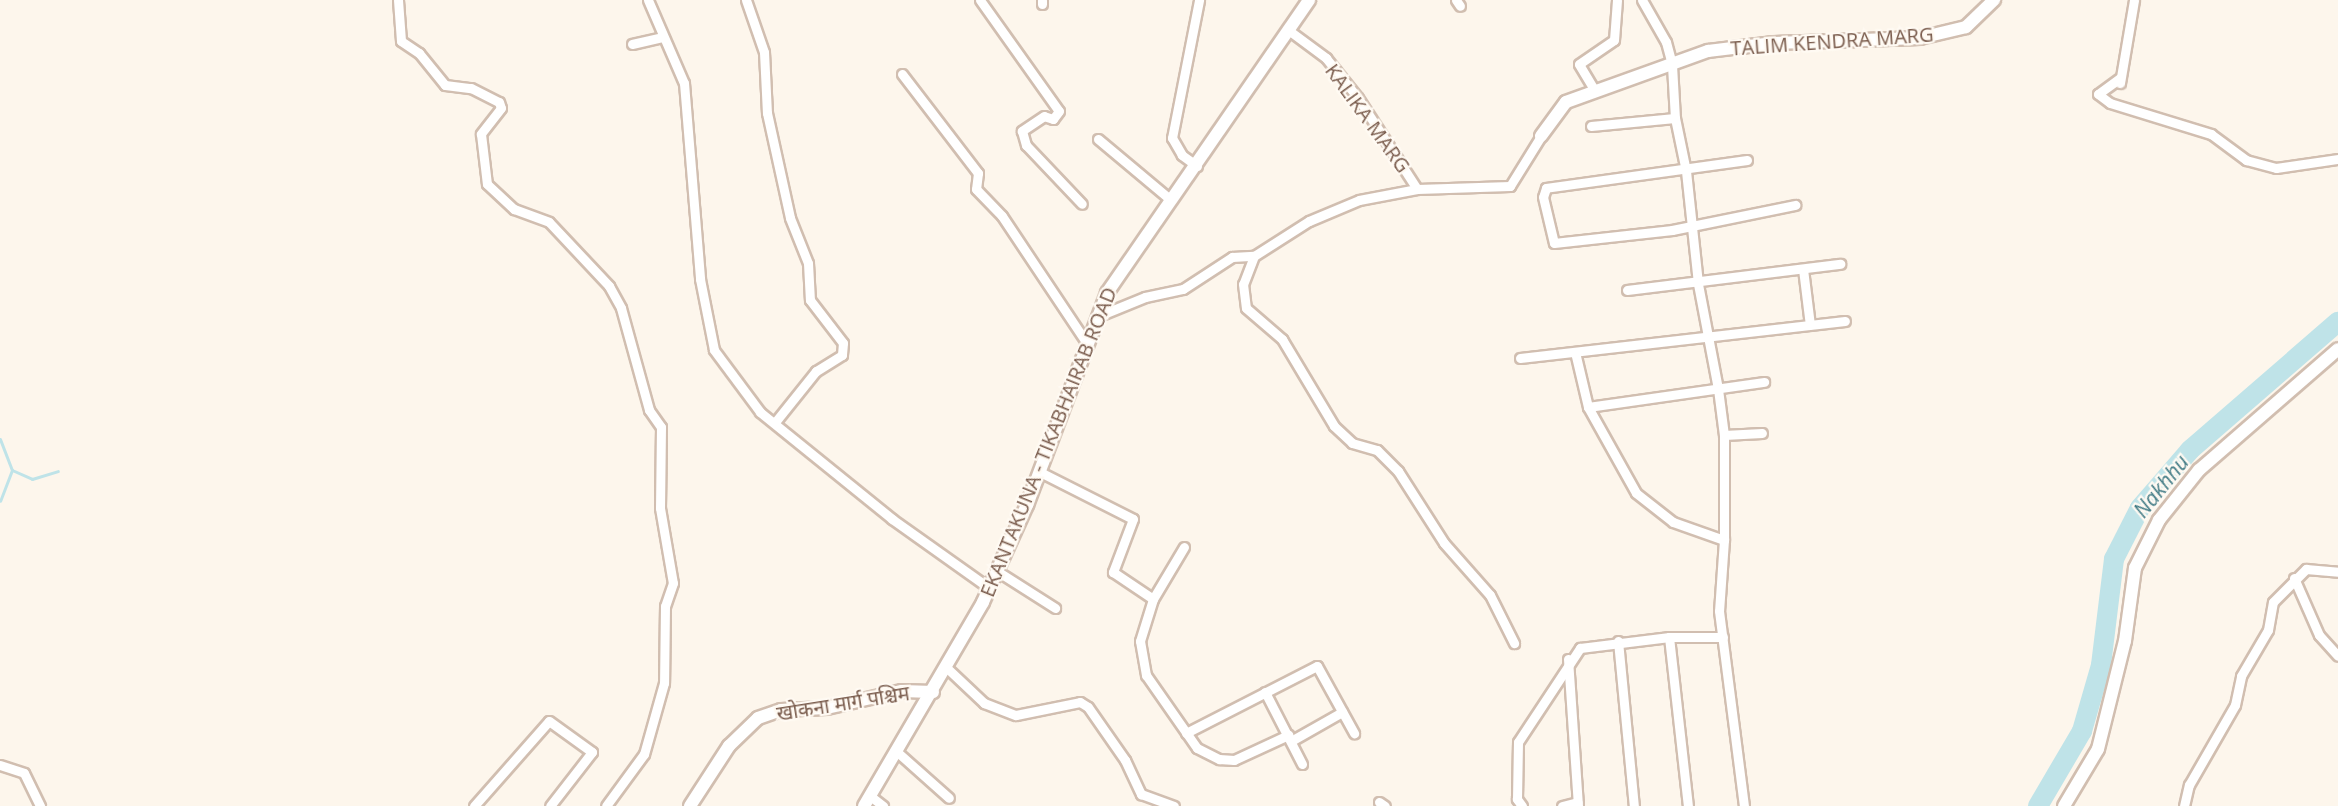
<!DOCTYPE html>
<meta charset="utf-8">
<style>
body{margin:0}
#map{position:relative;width:2338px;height:806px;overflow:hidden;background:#fdf6ec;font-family:"Open Sans","Noto Sans Devanagari",sans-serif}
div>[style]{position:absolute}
.stream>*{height:3px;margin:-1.5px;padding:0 1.5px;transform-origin:1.5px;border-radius:1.5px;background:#bfe3e8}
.river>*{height:20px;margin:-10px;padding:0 10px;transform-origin:10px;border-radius:10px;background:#bfe3e8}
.roads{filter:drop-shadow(2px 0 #d1beb0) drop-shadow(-2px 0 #d1beb0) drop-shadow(0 2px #d1beb0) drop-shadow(0 -2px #d1beb0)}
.street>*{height:9px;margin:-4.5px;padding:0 4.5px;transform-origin:4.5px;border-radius:4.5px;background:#fff}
.secondary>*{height:12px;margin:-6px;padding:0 6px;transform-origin:6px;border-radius:6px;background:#fff}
span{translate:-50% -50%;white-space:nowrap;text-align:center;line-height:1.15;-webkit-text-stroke:4.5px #fffaf3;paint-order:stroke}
.street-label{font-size:20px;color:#7a5c4d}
.water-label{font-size:21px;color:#437c86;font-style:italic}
</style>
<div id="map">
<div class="stream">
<i style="left:0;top:439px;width:33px;rotate:69deg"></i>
<i style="left:12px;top:470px;width:33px;rotate:111deg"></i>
<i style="left:12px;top:470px;width:22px;rotate:24deg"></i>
<i style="left:32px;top:479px;width:27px;rotate:-17deg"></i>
</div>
<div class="river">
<i style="left:2038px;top:806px;width:87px;rotate:-59.6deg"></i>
<i style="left:2082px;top:731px;width:69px;rotate:-73.9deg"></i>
<i style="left:2101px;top:665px;width:107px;rotate:-83deg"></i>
<i style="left:2114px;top:559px;width:57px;rotate:-63deg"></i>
<i style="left:2140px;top:508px;width:77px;rotate:-49.2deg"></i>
<i style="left:2190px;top:450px;width:196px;rotate:-40.9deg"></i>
</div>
<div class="roads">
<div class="street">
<i style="left:398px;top:0;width:41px;rotate:85.8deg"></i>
<i style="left:401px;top:41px;width:22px;rotate:34deg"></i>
<i style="left:419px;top:53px;width:41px;rotate:50.9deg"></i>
<i style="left:445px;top:85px;width:26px;rotate:7deg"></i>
<i style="left:471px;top:88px;width:31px;rotate:27deg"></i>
<i style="left:499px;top:102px;width:6px;rotate:72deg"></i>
<i style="left:501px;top:108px;width:33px;rotate:128deg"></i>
<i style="left:481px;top:134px;width:50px;rotate:83.2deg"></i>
<i style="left:487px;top:184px;width:37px;rotate:43deg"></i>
<i style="left:514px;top:209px;width:37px;rotate:20deg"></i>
<i style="left:549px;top:222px;width:88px;rotate:46.8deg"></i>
<i style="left:609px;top:286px;width:25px;rotate:61deg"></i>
<i style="left:621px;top:308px;width:106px;rotate:74.6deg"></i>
<i style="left:649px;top:410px;width:21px;rotate:55deg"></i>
<i style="left:661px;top:427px;width:81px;rotate:90.7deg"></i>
<i style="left:660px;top:508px;width:76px;rotate:80.2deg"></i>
<i style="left:673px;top:583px;width:24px;rotate:109deg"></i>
<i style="left:665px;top:606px;width:77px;rotate:90.7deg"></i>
<i style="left:664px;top:683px;width:74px;rotate:105.7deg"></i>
<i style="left:644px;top:754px;width:64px;rotate:126.2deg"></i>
<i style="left:648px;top:0;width:90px;rotate:66.6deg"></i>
<i style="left:684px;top:83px;width:197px;rotate:85.3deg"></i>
<i style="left:700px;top:279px;width:72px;rotate:78.8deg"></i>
<i style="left:714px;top:350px;width:77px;rotate:53.4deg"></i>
<i style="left:760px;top:412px;width:170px;rotate:39deg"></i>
<i style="left:892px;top:519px;width:119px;rotate:35.4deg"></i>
<i style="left:746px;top:0;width:55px;rotate:70.9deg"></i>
<i style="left:764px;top:52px;width:61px;rotate:87.2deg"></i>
<i style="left:767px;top:113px;width:107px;rotate:77.6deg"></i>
<i style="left:790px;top:218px;width:48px;rotate:68.2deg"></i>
<i style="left:808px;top:263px;width:37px;rotate:87deg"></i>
<i style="left:810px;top:300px;width:54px;rotate:52.5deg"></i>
<i style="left:843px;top:343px;width:12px;rotate:95deg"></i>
<i style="left:842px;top:355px;width:31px;rotate:148deg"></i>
<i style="left:816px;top:371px;width:64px;rotate:128.7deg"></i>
<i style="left:980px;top:0;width:136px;rotate:54.6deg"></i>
<i style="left:1059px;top:111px;width:10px;rotate:127deg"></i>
<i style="left:1053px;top:119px;width:9px;rotate:-162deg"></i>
<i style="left:1044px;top:116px;width:27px;rotate:146deg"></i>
<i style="left:1022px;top:131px;width:15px;rotate:74deg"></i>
<i style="left:1026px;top:145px;width:81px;rotate:46.5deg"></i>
<i style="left:1456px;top:0;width:7px;rotate:56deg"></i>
<i style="left:1642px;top:0;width:48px;rotate:60.3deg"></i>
<i style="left:1666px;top:42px;width:24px;rotate:75deg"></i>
<i style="left:1672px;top:65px;width:53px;rotate:86.8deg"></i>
<i style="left:1675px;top:118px;width:54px;rotate:78.3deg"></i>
<i style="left:1686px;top:171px;width:114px;rotate:83.9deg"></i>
<i style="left:1698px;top:284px;width:107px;rotate:79.2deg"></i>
<i style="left:1718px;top:389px;width:46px;rotate:82.6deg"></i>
<i style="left:1724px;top:435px;width:105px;rotate:90deg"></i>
<i style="left:1724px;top:540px;width:71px;rotate:94deg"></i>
<i style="left:1719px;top:611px;width:197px;rotate:82.7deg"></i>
<i style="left:1042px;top:4px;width:4px;rotate:-90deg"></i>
<i style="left:1287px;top:29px;width:49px;rotate:36.6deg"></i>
<i style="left:1326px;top:58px;width:51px;rotate:51.3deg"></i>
<i style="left:1358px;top:98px;width:108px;rotate:57deg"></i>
<i style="left:632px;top:44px;width:32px;rotate:-13deg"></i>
<i style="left:902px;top:74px;width:125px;rotate:52.5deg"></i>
<i style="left:978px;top:173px;width:16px;rotate:97deg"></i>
<i style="left:976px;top:189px;width:37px;rotate:46deg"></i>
<i style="left:1002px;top:216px;width:151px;rotate:56.3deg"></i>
<i style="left:2120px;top:78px;width:27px;rotate:144deg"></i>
<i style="left:2098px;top:94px;width:15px;rotate:37deg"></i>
<i style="left:2110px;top:103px;width:106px;rotate:17.1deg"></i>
<i style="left:2211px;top:134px;width:44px;rotate:36.6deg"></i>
<i style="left:2246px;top:160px;width:31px;rotate:15deg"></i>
<i style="left:2276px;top:168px;width:63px;rotate:-8.3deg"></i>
<i style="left:2120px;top:83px;width:84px;rotate:-80.4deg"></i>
<i style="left:1595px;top:91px;width:31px;rotate:-121deg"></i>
<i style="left:1579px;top:64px;width:42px;rotate:-34.4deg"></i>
<i style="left:1614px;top:40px;width:40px;rotate:-85.7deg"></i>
<i style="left:1591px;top:126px;width:84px;rotate:-5.4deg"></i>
<i style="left:1098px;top:139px;width:95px;rotate:39.9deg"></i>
<i style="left:1747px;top:160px;width:203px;rotate:172.1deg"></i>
<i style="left:1546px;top:188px;width:9px;rotate:108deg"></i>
<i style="left:1543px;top:197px;width:47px;rotate:76.6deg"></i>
<i style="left:1554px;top:243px;width:119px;rotate:-6.3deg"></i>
<i style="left:1672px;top:230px;width:126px;rotate:-11.5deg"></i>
<i style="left:1197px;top:166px;width:19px;rotate:-144deg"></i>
<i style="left:1182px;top:155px;width:20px;rotate:-120deg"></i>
<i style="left:1172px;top:138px;width:141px;rotate:-78.9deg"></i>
<i style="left:1254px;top:256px;width:30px;rotate:111deg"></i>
<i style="left:1243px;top:284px;width:24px;rotate:83deg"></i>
<i style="left:1246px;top:308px;width:48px;rotate:40.7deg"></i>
<i style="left:1282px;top:339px;width:101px;rotate:59.1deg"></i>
<i style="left:1334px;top:426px;width:25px;rotate:43deg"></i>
<i style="left:1352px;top:443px;width:26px;rotate:16deg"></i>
<i style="left:1377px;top:450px;width:30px;rotate:45deg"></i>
<i style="left:1398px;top:471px;width:85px;rotate:57.4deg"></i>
<i style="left:1444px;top:543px;width:69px;rotate:48.5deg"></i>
<i style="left:1490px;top:595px;width:54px;rotate:63.4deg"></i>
<i style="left:1803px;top:269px;width:56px;rotate:82.9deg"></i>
<i style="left:1627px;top:290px;width:215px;rotate:-7deg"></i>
<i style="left:1096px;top:317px;width:53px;rotate:-22.2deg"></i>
<i style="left:1145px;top:297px;width:39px;rotate:-12deg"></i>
<i style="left:1183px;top:289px;width:59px;rotate:-33.1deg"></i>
<i style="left:1232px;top:257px;width:22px;rotate:-3deg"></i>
<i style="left:1254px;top:256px;width:65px;rotate:-32.5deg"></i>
<i style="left:1309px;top:221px;width:54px;rotate:-22.8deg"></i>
<i style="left:1359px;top:200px;width:59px;rotate:-10.7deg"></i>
<i style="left:1417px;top:189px;width:93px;rotate:-1.8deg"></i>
<i style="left:1510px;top:186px;width:59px;rotate:-58.2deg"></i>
<i style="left:1575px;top:352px;width:57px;rotate:76.7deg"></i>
<i style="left:1588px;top:407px;width:98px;rotate:60.8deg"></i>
<i style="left:1636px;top:493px;width:47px;rotate:38.1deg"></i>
<i style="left:1673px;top:522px;width:54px;rotate:19.4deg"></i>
<i style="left:1520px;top:358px;width:327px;rotate:-6.5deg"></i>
<i style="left:1588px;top:407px;width:178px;rotate:-8.1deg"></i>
<i style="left:1724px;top:435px;width:38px;rotate:-3deg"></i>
<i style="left:1040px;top:472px;width:104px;rotate:26.8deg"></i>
<i style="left:1133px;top:519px;width:57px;rotate:110.7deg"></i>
<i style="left:1113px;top:572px;width:48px;rotate:34deg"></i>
<i style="left:1184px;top:547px;width:61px;rotate:120.8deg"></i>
<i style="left:1153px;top:599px;width:44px;rotate:107.2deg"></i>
<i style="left:1140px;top:641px;width:35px;rotate:80deg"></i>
<i style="left:1146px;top:675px;width:89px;rotate:55.1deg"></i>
<i style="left:1197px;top:748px;width:25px;rotate:27deg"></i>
<i style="left:1219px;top:759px;width:15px;rotate:4deg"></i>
<i style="left:1234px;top:760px;width:60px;rotate:-24.8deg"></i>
<i style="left:997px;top:571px;width:69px;rotate:32.5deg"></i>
<i style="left:2294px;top:578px;width:62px;rotate:66.3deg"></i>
<i style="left:2319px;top:635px;width:28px;rotate:48deg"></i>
<i style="left:1669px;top:637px;width:170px;rotate:83.6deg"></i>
<i style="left:1618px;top:641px;width:166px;rotate:84.5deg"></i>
<i style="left:1568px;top:659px;width:147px;rotate:86.1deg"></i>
<i style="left:948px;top:669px;width:50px;rotate:43.4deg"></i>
<i style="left:984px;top:703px;width:34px;rotate:21deg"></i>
<i style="left:1016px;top:715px;width:65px;rotate:-11.5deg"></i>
<i style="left:1080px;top:702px;width:9px;rotate:32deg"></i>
<i style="left:1088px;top:707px;width:65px;rotate:55.1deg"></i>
<i style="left:1125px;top:760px;width:38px;rotate:65deg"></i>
<i style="left:1141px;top:794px;width:35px;rotate:20deg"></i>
<i style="left:1265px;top:692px;width:81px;rotate:62.8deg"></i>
<i style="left:1186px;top:733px;width:147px;rotate:-27.1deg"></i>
<i style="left:1317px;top:666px;width:77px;rotate:61.1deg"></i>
<i style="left:1291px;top:741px;width:59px;rotate:-29.6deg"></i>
<i style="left:895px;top:750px;width:72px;rotate:41.6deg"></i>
<i style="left:0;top:765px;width:25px;rotate:18deg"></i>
<i style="left:24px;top:773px;width:37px;rotate:64deg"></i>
<i style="left:869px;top:795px;width:18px;rotate:38deg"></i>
<i style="left:1379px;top:802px;width:7px;rotate:34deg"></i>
<i style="left:474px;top:806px;width:113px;rotate:-48.6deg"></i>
<i style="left:549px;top:721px;width:53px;rotate:35.8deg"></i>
<i style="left:592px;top:752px;width:68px;rotate:127.9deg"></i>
<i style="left:1522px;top:806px;width:9px;rotate:-126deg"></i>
<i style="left:1517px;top:799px;width:57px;rotate:-89deg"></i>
<i style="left:1518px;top:742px;width:113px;rotate:-56.6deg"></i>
<i style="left:1580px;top:648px;width:90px;rotate:-7deg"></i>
<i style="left:1669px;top:637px;width:54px"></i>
<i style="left:1562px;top:806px;width:16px;rotate:-14deg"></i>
<i style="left:2184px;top:806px;width:22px;rotate:-77deg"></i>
<i style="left:2189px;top:785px;width:92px;rotate:-60.1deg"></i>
<i style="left:2235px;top:705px;width:30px;rotate:-78deg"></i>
<i style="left:2241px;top:676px;width:53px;rotate:-59.6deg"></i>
<i style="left:2268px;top:630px;width:28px;rotate:-80deg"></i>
<i style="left:2273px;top:602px;width:47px;rotate:-45deg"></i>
<i style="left:2306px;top:569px;width:32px;rotate:5deg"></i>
</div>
<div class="secondary">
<i style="left:1541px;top:136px;width:42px;rotate:-53.7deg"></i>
<i style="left:1566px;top:102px;width:151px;rotate:-19.8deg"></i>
<i style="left:1708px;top:51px;width:66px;rotate:-6.9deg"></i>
<i style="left:1774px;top:43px;width:146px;rotate:-2deg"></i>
<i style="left:1920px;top:38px;width:47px;rotate:-13.4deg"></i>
<i style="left:1966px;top:27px;width:39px;rotate:-44deg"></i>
<i style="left:690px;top:806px;width:72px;rotate:-57deg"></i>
<i style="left:729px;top:746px;width:40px;rotate:-44deg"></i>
<i style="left:758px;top:718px;width:24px;rotate:-19deg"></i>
<i style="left:781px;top:710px;width:46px;rotate:-2.5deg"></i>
<i style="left:827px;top:708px;width:77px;rotate:-12.8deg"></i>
<i style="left:902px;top:691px;width:31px;rotate:2deg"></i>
<i style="left:864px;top:806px;width:236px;rotate:-59.7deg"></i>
<i style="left:983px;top:602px;width:107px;rotate:-65.6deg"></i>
<i style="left:1027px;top:505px;width:227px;rotate:-69.3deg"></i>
<i style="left:1107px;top:293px;width:356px;rotate:-55.4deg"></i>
<i style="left:2064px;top:806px;width:66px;rotate:-59.2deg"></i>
<i style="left:2098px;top:749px;width:111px;rotate:-76deg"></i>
<i style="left:2125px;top:641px;width:74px;rotate:-82.2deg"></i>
<i style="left:2135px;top:568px;width:54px;rotate:-63.4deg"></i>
<i style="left:2159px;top:520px;width:64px;rotate:-51.3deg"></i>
<i style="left:2199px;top:470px;width:184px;rotate:-41deg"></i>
</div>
</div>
<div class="street-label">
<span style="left:1832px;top:41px;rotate:-4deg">TALIM KENDRA MARG</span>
<span style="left:1368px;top:118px;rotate:54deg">KALIKA MARG</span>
<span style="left:1048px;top:442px;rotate:-68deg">EKANTAKUNA - TIKABHAIRAB ROAD</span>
<span style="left:843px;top:703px;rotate:-9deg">खोकना मार्ग पश्चिम</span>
</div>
<div class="water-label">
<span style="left:2161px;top:486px;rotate:-51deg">Nakhhu</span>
</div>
</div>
